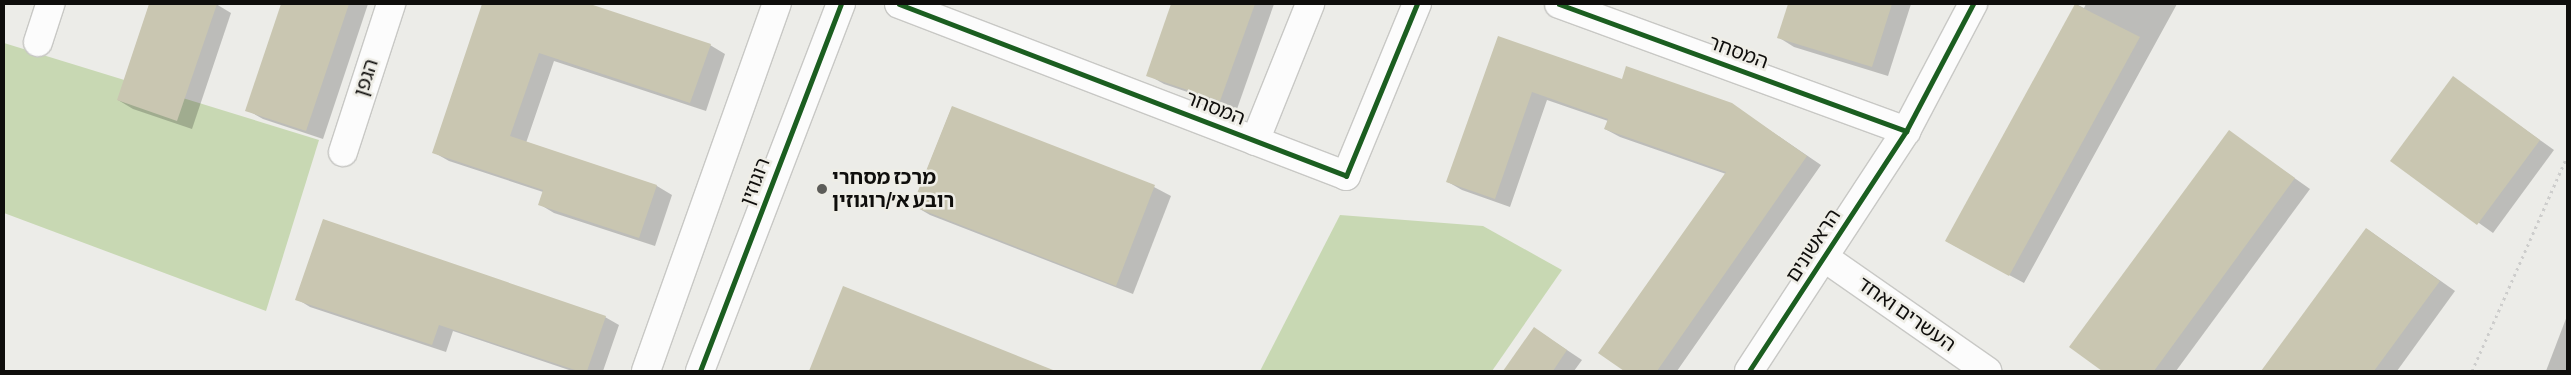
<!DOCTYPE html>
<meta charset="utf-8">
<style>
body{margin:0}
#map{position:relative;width:2571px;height:375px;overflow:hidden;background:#ecece8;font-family:"Alegreya Sans","Noto Sans Hebrew",sans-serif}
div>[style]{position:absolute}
.green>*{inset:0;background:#c8d8b3}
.shadow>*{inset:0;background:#0003}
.building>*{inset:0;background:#c9c6b1}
.path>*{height:3px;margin-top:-1.5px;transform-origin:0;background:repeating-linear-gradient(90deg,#cdcdcc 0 2.5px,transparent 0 6.5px)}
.roads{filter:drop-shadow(1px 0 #c8c8c5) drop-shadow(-1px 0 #c8c8c5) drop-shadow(0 1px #c8c8c5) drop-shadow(0 -1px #c8c8c5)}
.minor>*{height:28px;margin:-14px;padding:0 14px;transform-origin:14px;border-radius:14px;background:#fcfcfc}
.cycleway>*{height:5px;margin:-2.5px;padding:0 2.5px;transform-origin:2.5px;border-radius:2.5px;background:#1b5e20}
.dots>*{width:14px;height:14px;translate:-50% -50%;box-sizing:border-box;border:2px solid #eeede6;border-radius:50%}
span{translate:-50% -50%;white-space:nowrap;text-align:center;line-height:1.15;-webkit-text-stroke:5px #eeede6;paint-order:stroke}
.street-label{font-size:20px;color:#0f0e0c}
.poi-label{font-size:20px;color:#0f0e0c;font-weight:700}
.left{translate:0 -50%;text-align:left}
.frame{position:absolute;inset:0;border:5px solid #0f0e0c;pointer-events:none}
</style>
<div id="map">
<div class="green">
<i style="clip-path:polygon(4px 43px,319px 140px,266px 311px,4px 213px)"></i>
<i style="clip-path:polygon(1340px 215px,1483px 226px,1562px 270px,1492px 371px,1260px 371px)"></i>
</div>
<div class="shadow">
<i style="clip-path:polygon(150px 4px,216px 4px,231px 13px,192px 129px,133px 109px,118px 100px)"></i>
<i style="clip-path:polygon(283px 4px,368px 4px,323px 139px,263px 119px,247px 110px)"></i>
<i style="clip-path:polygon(483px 4px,586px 4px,710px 45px,725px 54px,706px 111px,554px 61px,526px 143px,657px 186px,672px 195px,655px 246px,554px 213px,539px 204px,543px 192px,449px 161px,433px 152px)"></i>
<i style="clip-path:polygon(1173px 4px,1274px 4px,1237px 109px,1164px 84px,1148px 75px)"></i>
<i style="clip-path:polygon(1789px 4px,1911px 4px,1888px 76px,1794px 47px,1778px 37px)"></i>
<i style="clip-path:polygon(2076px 4px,2084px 8px,2086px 4px,2177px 4px,2024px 283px,1946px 241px)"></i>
<i style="clip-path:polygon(1498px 38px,1622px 81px,1731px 104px,1821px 165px,1677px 371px,1626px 371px,1600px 353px,1726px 174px,1620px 137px,1605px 129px,1608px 121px,1547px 100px,1510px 207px,1462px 190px,1448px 182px)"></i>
<i style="clip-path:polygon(2453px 78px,2554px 150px,2493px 233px,2392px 161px)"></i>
<i style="clip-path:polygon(952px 107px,1154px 187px,1171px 196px,1133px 294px,930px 215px,913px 205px)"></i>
<i style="clip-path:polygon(2229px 132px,2310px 189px,2176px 371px,2104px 371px,2071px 347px)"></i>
<i style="clip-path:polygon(2367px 229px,2455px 291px,2397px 371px,2262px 371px)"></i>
<i style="clip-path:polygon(844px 287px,1053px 371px,810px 371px)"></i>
<i style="clip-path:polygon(297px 299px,605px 317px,619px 325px,603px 371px,572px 371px,453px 331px,446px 352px,310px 307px)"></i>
<i style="clip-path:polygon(2567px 316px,2567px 371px,2546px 371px)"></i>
<i style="clip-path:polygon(1534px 328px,1582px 360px,1574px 371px,1504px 371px)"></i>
</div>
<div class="building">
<i style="clip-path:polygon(149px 4px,217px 4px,177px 121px,117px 100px)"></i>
<i style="clip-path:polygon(281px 4px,349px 4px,306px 131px,245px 111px)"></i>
<i style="clip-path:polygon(482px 4px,590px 4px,711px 44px,690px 103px,539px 53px,510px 136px,657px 185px,639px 238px,538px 205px,543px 190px,432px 153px)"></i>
<i style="clip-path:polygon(1171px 4px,1255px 4px,1220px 101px,1146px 76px)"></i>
<i style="clip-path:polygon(1788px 4px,1892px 4px,1872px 67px,1777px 38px)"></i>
<i style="clip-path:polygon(2075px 4px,2140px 37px,2009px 276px,1945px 241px)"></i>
<i style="clip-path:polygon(1498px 36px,1622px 79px,1626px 66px,1732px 103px,1807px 156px,1657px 371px,1624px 371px,1598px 353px,1726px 172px,1604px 129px,1608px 119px,1532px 92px,1495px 199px,1446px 182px)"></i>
<i style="clip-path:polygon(2453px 76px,2540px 140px,2477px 225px,2390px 161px)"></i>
<i style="clip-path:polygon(952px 106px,1155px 185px,1116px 286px,912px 206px)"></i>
<i style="clip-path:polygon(2229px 130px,2295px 178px,2154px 371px,2102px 371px,2069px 347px)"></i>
<i style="clip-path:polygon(323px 219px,606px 316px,587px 371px,578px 371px,439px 325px,432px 345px,295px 300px)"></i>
<i style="clip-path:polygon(2366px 228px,2440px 281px,2374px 371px,2261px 371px)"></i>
<i style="clip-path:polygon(843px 286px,1053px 370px,1052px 371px,809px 371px)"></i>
<i style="clip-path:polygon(1534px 327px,1567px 350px,1553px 371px,1503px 371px)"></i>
</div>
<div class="path">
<i style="left:2472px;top:371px;width:234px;rotate:-66.1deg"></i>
</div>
<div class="roads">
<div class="minor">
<i style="left:899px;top:4px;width:479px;rotate:21deg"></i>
<i style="left:1346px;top:176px;width:186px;rotate:-67.6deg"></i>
<i style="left:1559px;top:4px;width:370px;rotate:20.1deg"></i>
<i style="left:38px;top:42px;width:40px;rotate:-72deg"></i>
<i style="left:1255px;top:141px;width:148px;rotate:-68.1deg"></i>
<i style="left:343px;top:152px;width:156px;rotate:-72deg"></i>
<i style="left:1825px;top:258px;width:198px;rotate:34.9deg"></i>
<i style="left:646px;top:371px;width:390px;rotate:-70.4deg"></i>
<i style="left:700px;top:371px;width:393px;rotate:-69deg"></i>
<i style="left:1749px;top:371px;width:287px;rotate:-56.8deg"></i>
<i style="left:1906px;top:131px;width:144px;rotate:-62.2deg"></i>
</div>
</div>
<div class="cycleway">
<i style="left:899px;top:4px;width:479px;rotate:21deg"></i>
<i style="left:1346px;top:176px;width:186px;rotate:-67.6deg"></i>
<i style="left:1559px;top:4px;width:370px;rotate:20.1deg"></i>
<i style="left:700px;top:371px;width:393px;rotate:-69deg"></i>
<i style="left:1749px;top:371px;width:287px;rotate:-56.8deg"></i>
<i style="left:1906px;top:131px;width:144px;rotate:-62.2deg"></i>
</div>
<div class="dots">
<i style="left:822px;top:189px;background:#5c5c59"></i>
</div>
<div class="street-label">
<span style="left:1738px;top:53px;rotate:20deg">המסחר</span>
<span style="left:367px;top:78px;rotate:-72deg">הגפן</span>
<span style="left:1215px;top:109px;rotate:21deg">המסחר</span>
<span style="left:756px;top:182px;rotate:-69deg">רוגוזין</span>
<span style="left:1814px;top:246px;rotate:-57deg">הראשונים</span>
<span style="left:1906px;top:315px;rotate:35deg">העשרים ואחד</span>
</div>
<div class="poi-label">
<span class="left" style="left:832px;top:190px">מרכז מסחרי<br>רובע א׳/רוגוזין</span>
</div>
<div class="frame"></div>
</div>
